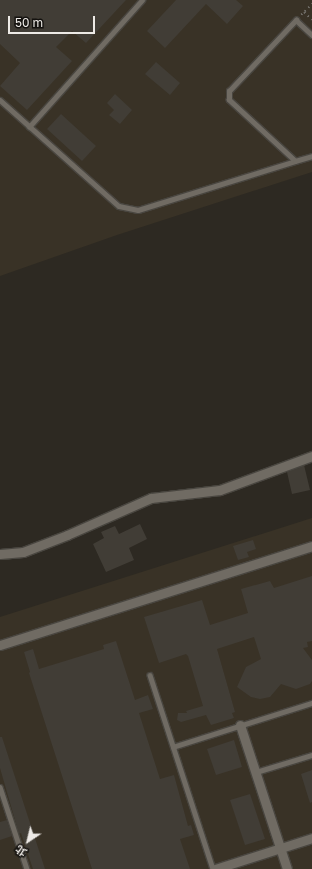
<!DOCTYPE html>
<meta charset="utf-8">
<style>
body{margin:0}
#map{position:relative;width:312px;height:869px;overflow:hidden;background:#2d2922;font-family:"Golos Text","Noto Sans TC",sans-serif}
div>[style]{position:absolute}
.built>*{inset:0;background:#393226}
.building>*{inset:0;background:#413d36}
.path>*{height:2px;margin-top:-1px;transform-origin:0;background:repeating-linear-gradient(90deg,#6e6b65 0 2px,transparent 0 5px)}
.roads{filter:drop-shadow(1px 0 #494640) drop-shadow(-1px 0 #494640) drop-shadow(0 1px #494640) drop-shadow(0 -1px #494640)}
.service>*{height:4.5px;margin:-2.25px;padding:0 2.25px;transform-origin:2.25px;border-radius:2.25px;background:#706b63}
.minor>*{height:9px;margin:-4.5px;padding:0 4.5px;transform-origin:4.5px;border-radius:4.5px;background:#706b63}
span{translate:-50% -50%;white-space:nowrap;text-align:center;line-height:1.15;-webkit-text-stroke:3px #14120f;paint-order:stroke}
.north{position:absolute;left:8px;top:821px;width:40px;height:40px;-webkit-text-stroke:3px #14120f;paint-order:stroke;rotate:215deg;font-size:11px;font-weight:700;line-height:16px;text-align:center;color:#edeae6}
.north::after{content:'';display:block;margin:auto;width:14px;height:18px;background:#edeae6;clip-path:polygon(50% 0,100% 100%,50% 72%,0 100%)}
.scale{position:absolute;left:8px;top:16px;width:87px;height:18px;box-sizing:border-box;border:2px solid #edeae6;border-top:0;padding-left:5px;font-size:12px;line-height:14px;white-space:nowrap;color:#edeae6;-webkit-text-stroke:3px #14120f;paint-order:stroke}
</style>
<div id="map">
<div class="built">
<i style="clip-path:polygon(0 0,312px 0,312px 172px,117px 235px,0 276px)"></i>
<i style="clip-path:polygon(312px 518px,312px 869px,0 869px,0 617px)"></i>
</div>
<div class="building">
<i style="clip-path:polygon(0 0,126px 0,86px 43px,72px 31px,56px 47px,72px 61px,27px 110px,0 86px,20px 63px,0 44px)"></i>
<i style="clip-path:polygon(176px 0,236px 0,243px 6px,227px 24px,206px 4px,165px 48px,147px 31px)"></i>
<i style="clip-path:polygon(156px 62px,180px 83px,170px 95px,145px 74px)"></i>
<i style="clip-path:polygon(115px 94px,132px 110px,120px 124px,109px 115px,114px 110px,107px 103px)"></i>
<i style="clip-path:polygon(61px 114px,96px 146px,82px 161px,47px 129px)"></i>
<i style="clip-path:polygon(304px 465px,310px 490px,292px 494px,287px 472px)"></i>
<i style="clip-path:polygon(140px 524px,147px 539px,129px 548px,134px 560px,106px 572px,93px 544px,104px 538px,101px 532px,115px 526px,119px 534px)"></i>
<i style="clip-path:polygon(253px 540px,256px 549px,247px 552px,249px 557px,238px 560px,233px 546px)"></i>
<i style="clip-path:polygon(312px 576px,312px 641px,307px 642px,308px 647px,303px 648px,312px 660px,312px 681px,310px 684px,296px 689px,281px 684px,270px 697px,260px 699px,251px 697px,237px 687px,246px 667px,261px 659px,254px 637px,217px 649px,235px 712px,232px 713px,234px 718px,211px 725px,206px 715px,181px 722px,177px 720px,178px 713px,187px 713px,186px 711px,203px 706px,188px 656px,186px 654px,159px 663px,144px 617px,202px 600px,210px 625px,248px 613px,241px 589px,270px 581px,274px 588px)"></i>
<i style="clip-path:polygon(116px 641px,135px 700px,148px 695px,153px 709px,139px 713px,160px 779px,174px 775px,188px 826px,191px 825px,194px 835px,180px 839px,190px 869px,92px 869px,29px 673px,30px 672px,24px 652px,33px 649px,39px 669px,104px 649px,103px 645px)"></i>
<i style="clip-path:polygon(0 737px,2px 737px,45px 869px,33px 869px,21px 833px,19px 834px,0 768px)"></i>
<i style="clip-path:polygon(234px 740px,242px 767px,216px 775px,207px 749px)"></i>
<i style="clip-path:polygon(312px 770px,312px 802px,310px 803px,301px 774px)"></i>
<i style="clip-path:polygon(250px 794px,265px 839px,245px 845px,230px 800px)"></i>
<i style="clip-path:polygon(7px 820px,12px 836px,0 840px,0 822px)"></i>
</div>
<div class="path">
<i style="left:304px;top:12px;width:11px;rotate:45deg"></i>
<i style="left:301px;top:15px;width:16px;rotate:-45deg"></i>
</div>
<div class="roads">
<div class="service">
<i style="left:0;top:100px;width:159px;rotate:41.7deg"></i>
<i style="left:119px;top:206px;width:19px;rotate:12deg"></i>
<i style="left:138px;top:210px;width:164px;rotate:-17.3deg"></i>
<i style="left:295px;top:161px;width:90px;rotate:-137.3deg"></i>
<i style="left:229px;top:100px;width:9px;rotate:-90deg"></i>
<i style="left:229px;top:91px;width:98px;rotate:-46.7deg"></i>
<i style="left:296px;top:20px;width:22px;rotate:43deg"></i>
<i style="left:29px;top:127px;width:170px;rotate:-48.3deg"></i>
<i style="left:295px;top:161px;width:18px;rotate:-16deg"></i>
<i style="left:150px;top:675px;width:204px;rotate:72deg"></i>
<i style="left:173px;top:747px;width:146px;rotate:-17.6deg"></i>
<i style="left:256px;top:772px;width:59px;rotate:-16.9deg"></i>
<i style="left:0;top:787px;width:86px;rotate:71.8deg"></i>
</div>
<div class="minor">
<i style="left:0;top:554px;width:23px;rotate:-5deg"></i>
<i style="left:23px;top:552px;width:47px;rotate:-21.1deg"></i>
<i style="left:67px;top:535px;width:92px;rotate:-23.8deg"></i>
<i style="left:151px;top:498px;width:69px;rotate:-6.6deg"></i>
<i style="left:220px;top:490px;width:98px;rotate:-20.3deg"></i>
<i style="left:0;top:645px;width:327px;rotate:-17.6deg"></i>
<i style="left:240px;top:725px;width:151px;rotate:71.9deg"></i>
<i style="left:215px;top:869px;width:102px;rotate:-17.7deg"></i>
</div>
</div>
<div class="north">北</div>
<div class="scale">50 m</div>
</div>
